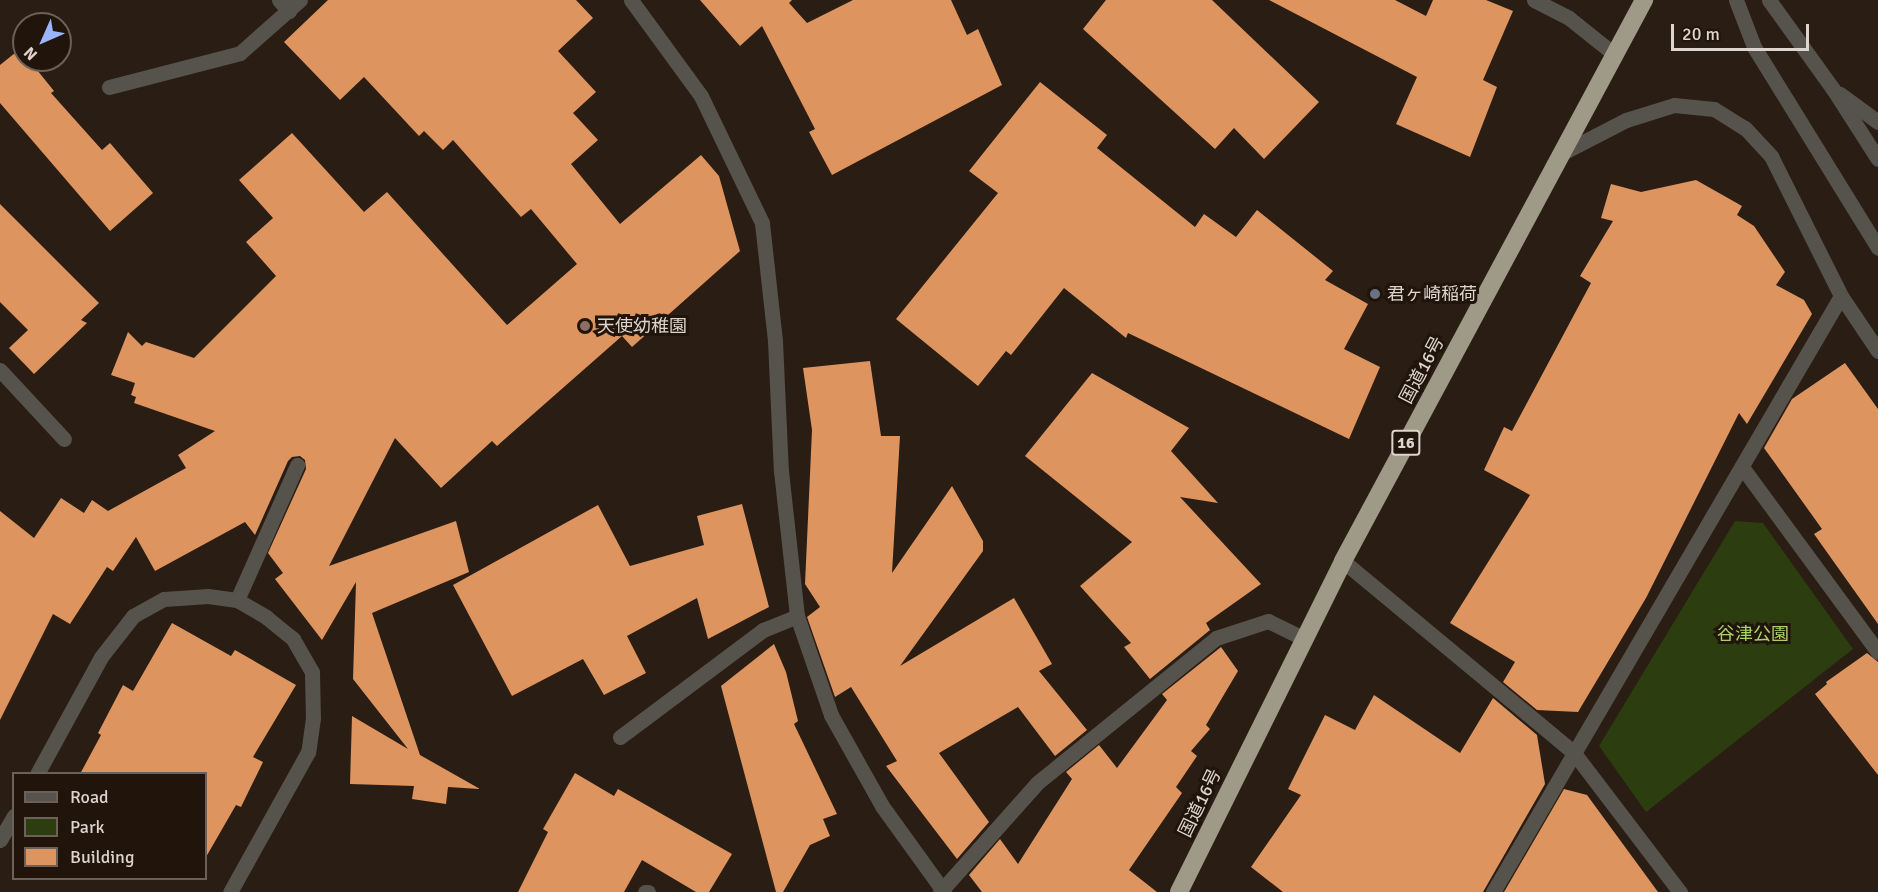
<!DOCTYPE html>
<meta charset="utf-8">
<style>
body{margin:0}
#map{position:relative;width:1878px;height:892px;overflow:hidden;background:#2a1d14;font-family:Signika,"Noto Sans JP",sans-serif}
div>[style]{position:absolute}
.green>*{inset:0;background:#2c3d10}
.building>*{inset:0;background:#de945e}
.minor>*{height:15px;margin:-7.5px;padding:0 7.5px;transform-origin:7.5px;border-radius:7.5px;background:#55534c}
.highway>*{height:18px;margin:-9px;padding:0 9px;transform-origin:9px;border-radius:9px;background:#9f9a88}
.dots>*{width:16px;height:16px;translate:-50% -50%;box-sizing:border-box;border:3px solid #20140b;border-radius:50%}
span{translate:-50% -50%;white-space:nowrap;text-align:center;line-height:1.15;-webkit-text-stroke:6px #20140b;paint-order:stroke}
.shield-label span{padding:2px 4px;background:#20140b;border:2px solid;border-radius:4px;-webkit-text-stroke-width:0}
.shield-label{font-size:16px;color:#ddd4ce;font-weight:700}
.poi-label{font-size:18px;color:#ddd4ce}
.left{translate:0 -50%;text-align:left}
.street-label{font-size:18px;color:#ddd4ce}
.park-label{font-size:18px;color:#a9d368}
.legend{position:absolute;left:12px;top:772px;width:195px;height:108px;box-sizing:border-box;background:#20140b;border:2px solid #6c6159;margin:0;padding:8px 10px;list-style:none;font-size:18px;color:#ddd4ce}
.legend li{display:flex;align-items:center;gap:12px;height:30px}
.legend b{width:30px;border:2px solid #6c6159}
.north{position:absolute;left:12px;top:12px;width:60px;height:60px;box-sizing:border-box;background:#20140b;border:2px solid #6c6159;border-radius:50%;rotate:225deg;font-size:16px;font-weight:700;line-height:24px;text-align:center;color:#ddd4ce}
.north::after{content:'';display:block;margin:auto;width:21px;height:27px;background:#9bb5fd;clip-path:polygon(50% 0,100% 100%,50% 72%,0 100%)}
.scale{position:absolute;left:1671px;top:24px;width:138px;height:27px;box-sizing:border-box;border:3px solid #ddd4ce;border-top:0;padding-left:8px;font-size:18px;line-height:21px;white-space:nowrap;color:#ddd4ce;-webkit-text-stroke:4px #20140b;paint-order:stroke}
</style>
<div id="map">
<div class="green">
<i style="clip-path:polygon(1735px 521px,1763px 523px,1853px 649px,1646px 812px,1599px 746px)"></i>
</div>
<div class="building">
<i style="clip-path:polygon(328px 0,576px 0,593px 18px,558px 51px,596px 92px,573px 113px,598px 140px,571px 164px,620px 224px,701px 155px,719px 176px,740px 251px,632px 347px,622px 336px,497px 446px,492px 441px,441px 488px,395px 438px,329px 566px,456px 521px,469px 572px,372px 613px,420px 755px,480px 789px,448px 787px,446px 804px,412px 799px,414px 786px,350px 784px,352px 716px,408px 749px,353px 679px,356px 582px,322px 640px,275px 579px,283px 573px,268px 553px,306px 469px,305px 460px,300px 456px,292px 457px,288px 461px,255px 535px,245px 522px,155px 571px,136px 537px,113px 571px,107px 567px,70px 624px,53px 614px,0 720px,0 511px,34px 538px,61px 498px,84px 513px,92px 500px,108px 511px,186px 468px,178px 455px,215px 431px,134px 403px,136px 397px,131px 395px,135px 383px,111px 375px,128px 332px,142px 346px,146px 342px,194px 358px,276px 276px,246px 242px,273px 218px,239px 180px,292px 133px,364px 212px,387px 192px,507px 325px,577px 264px,531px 209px,521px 217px,453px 140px,443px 150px,424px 131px,419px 136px,364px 77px,340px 100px,284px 42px)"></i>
<i style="clip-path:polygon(700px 0,792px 0,789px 3px,807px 23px,853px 0,951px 0,967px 35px,978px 29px,1002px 85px,832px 175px,809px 132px,815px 129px,762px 26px,740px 46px)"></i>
<i style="clip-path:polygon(1106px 0,1212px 0,1319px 102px,1264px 159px,1234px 128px,1215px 149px,1083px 29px)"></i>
<i style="clip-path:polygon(1269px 0,1395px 0,1426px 16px,1433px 0,1486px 0,1513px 11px,1483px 80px,1497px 87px,1470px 157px,1396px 124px,1417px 77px)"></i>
<i style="clip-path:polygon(20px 49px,24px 60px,29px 60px,54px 91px,51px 93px,102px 150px,110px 143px,153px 193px,110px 231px,0 103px,0 65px)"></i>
<i style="clip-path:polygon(1040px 82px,1107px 135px,1097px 148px,1195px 227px,1204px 214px,1236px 237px,1257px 210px,1333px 271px,1325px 280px,1368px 304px,1344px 349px,1380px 367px,1349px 439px,1128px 333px,1126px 338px,1064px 288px,1011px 355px,1006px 351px,978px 386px,896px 319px,998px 193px,969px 171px)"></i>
<i style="clip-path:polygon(1696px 180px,1742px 206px,1737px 215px,1754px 226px,1785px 272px,1776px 285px,1804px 300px,1812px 314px,1747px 424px,1739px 413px,1646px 598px,1578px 712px,1537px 710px,1503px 682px,1515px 662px,1450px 623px,1530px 495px,1484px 470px,1504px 427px,1512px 431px,1591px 283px,1580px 276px,1613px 221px,1601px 218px,1611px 184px,1641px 192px)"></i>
<i style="clip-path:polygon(0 204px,99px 303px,81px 320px,87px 323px,34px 374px,9px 348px,28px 330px,0 302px)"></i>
<i style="clip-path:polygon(870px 361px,881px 436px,900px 436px,892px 573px,952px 486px,983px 541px,983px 551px,900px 666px,1014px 598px,1052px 664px,1039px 671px,1087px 730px,1055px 756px,1018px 707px,939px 753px,989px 822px,957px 859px,886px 766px,897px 761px,851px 687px,835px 697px,807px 617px,820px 607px,805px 584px,812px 430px,803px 368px)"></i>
<i style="clip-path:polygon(1845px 363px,1878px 409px,1878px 624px,1814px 534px,1822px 529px,1764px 448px,1792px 399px)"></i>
<i style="clip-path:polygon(1092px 373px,1189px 428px,1171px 451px,1218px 503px,1180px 497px,1261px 584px,1206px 623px,1210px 630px,1150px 679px,1124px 647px,1131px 643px,1080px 586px,1132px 542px,1025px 456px)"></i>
<i style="clip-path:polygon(742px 504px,769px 607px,708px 639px,697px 598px,627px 636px,646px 673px,604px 695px,583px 659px,512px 696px,453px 585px,598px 505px,630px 566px,704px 545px,697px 516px)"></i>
<i style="clip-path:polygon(172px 623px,231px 656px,235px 650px,296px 685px,253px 757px,263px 762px,241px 807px,236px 805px,206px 857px,206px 774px,80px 774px,101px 735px,98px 733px,123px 685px,133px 691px)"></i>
<i style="clip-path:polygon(774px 644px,786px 672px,798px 721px,794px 724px,837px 814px,823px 819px,830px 836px,810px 845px,783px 892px,776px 892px,721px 686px)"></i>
<i style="clip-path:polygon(1221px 647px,1238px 671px,1206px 725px,1210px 729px,1191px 751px,1197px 756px,1176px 787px,1182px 793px,1129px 870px,1157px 892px,982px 892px,969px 875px,1000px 839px,1018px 864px,1072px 779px,1066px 772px,1099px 745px,1117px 768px,1167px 700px,1162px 694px)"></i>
<i style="clip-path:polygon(1867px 653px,1878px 662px,1878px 775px,1815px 694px,1827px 684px,1826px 682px)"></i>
<i style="clip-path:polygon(1374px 695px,1460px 753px,1493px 698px,1537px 735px,1545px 784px,1483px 892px,1283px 892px,1251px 867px,1301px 795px,1288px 789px,1325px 715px,1355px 730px)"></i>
<i style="clip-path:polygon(575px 773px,614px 796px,618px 789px,732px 854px,709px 892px,696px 892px,642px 860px,624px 892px,518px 892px,548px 832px,543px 829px)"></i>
<i style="clip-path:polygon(1564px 789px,1587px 795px,1658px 892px,1504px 892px)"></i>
</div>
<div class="minor">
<i style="left:279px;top:0;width:15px;rotate:48deg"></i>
<i style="left:631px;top:0;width:119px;rotate:53.9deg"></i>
<i style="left:701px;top:96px;width:141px;rotate:64.3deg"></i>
<i style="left:762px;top:223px;width:119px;rotate:83.7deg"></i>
<i style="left:775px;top:341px;width:130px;rotate:87.4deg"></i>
<i style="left:781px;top:471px;width:146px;rotate:83.7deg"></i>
<i style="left:797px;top:616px;width:105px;rotate:71deg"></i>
<i style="left:831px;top:715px;width:104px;rotate:60.7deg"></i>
<i style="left:882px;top:806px;width:106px;rotate:54.2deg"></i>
<i style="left:1534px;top:0;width:39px;rotate:27deg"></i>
<i style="left:1569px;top:18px;width:58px;rotate:38.7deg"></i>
<i style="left:1736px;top:0;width:50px;rotate:69deg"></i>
<i style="left:1754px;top:47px;width:236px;rotate:58.3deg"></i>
<i style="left:1769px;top:0;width:110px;rotate:54.3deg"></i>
<i style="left:1833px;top:89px;width:83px;rotate:57.3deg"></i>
<i style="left:109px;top:87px;width:135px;rotate:-14.5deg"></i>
<i style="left:240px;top:53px;width:80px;rotate:-41.5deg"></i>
<i style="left:1840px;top:94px;width:47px;rotate:36.4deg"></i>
<i style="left:1562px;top:153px;width:72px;rotate:-27.3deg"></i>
<i style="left:1626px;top:120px;width:50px;rotate:-17.4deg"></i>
<i style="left:1674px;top:105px;width:40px;rotate:5.7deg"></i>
<i style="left:1714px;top:109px;width:36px;rotate:32deg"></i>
<i style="left:1745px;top:128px;width:38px;rotate:47deg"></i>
<i style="left:1771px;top:156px;width:157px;rotate:63.4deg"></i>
<i style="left:1841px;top:296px;width:66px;rotate:56.1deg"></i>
<i style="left:0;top:370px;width:94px;rotate:47.2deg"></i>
<i style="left:1742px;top:467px;width:230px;rotate:53.7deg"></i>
<i style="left:1343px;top:561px;width:300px;rotate:39.7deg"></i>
<i style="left:1574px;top:753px;width:175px;rotate:52.7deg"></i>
<i style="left:237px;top:600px;width:148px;rotate:-66deg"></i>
<i style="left:620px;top:737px;width:179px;rotate:-36.8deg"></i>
<i style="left:763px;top:630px;width:37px;rotate:-22deg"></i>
<i style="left:37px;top:774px;width:133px;rotate:-61.3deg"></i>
<i style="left:101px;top:657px;width:52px;rotate:-52deg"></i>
<i style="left:133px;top:616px;width:35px;rotate:-29deg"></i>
<i style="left:164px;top:599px;width:44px;rotate:-3.9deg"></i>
<i style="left:208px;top:596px;width:29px;rotate:8deg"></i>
<i style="left:237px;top:600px;width:34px;rotate:30deg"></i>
<i style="left:266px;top:617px;width:35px;rotate:39deg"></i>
<i style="left:293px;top:639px;width:38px;rotate:60deg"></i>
<i style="left:312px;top:672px;width:46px;rotate:88.8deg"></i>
<i style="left:313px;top:718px;width:34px;rotate:98deg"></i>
<i style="left:308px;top:752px;width:160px;rotate:119.1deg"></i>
<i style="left:0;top:840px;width:28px;rotate:-60deg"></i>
<i style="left:645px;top:892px;width:3px"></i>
<i style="left:940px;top:892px;width:146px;rotate:-48.3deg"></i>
<i style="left:1037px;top:783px;width:230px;rotate:-39deg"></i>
<i style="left:1216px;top:638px;width:55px;rotate:-18.1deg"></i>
<i style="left:1268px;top:621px;width:41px;rotate:25.9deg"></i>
<i style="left:1493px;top:892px;width:690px;rotate:-59.72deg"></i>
</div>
<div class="highway">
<i style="left:1179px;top:892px;width:369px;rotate:-63.6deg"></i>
<i style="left:1343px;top:561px;width:637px;rotate:-61.78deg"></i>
</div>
<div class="dots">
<i style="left:1375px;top:294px;background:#6b7280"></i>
<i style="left:585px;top:326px;background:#8d6e63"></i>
</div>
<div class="shield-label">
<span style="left:1406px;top:443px">16</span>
</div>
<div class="poi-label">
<span class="left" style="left:1387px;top:294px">君ヶ崎稲荷</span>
<span class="left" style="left:597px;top:326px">天使幼稚園</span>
</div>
<div class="street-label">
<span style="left:1422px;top:370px;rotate:-62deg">国道16号</span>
<span style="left:1200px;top:803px;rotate:-64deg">国道16号</span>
</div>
<div class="park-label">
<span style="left:1753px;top:634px">谷津公園</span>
</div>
<ul class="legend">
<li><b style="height:8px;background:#55534c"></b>Road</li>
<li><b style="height:16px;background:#2c3d10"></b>Park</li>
<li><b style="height:16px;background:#de945e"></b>Building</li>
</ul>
<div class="north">N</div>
<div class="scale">20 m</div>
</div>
